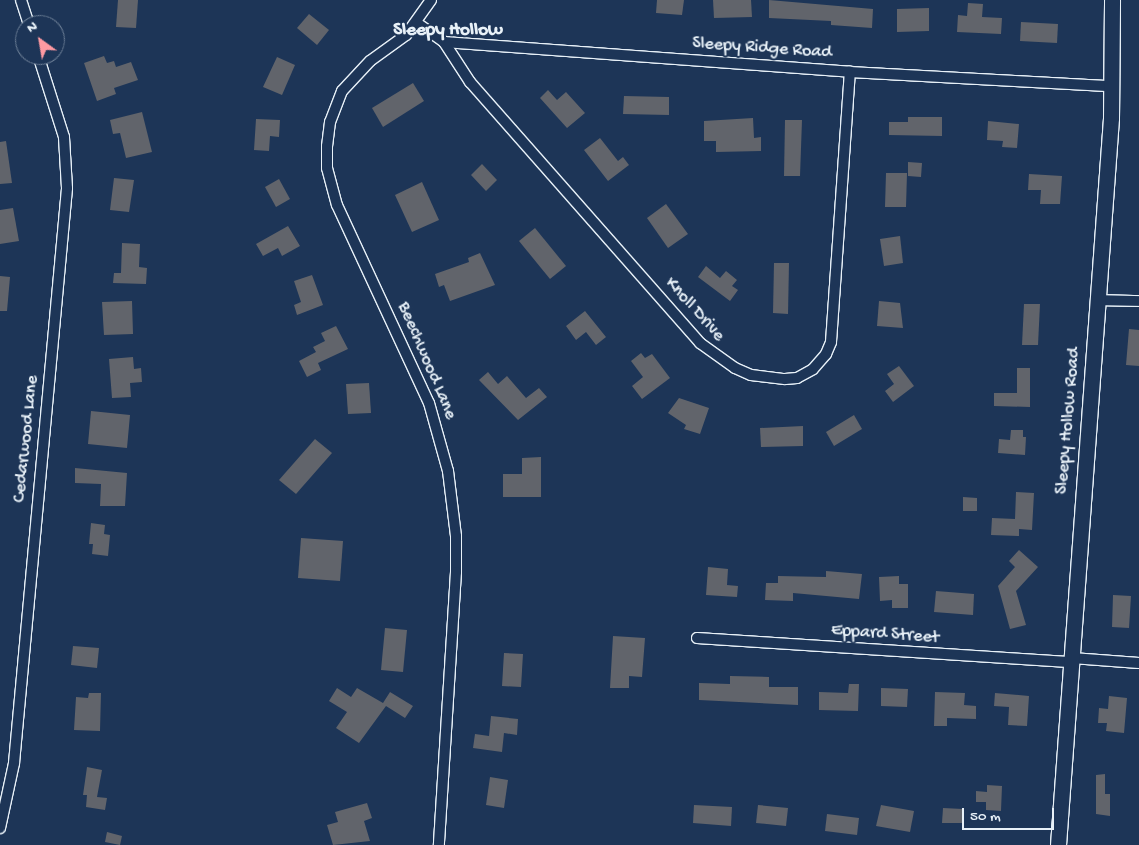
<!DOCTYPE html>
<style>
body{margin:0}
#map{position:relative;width:1139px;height:845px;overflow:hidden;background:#1d3557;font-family:"Gochi Hand",sans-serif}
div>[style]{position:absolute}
.building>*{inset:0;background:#61646b}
.roads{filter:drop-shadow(1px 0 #e8f1f8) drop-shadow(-1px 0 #e8f1f8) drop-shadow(0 1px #e8f1f8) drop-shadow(0 -1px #e8f1f8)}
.minor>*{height:10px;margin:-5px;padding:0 5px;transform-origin:5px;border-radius:5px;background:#1d3557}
.secondary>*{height:15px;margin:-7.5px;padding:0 7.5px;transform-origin:7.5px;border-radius:7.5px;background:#1d3557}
span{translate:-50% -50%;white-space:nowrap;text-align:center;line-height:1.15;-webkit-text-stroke:4px #1d3557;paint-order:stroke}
.street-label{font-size:18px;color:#e8f1f8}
.neighbourhood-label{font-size:19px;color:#e8f1f8;font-weight:700}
.north{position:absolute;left:15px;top:15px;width:50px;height:50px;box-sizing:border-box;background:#1d3557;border:1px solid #6e8097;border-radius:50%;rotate:328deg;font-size:14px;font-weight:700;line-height:20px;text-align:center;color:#e8f1f8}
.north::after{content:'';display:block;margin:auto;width:18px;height:22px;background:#ff9aa2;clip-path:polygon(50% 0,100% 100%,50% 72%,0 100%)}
.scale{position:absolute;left:962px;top:808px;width:92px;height:22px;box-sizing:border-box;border:2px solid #e8f1f8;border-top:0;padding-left:6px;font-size:15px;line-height:18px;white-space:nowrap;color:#e8f1f8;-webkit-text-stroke:4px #1d3557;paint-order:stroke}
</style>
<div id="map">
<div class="building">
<i style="clip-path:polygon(118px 0,138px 0,136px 28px,116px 27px)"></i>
<i style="clip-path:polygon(657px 0,684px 0,682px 15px,656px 13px)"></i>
<i style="clip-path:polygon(713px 0,751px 0,752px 17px,714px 18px)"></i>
<i style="clip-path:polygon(769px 0,873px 9px,872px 28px,831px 25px,831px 21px,769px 18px)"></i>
<i style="clip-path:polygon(968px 3px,983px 4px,982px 17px,1002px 18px,1001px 34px,957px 32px,958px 15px,967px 16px)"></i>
<i style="clip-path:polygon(929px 8px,929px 31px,897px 32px,897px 9px)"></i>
<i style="clip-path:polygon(309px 14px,329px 30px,317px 45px,297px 28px)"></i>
<i style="clip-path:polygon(1021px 22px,1058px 24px,1057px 43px,1020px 41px)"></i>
<i style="clip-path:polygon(104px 56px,107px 63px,114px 61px,116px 67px,131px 62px,138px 80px,114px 88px,116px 94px,97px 101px,84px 63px)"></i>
<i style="clip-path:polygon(277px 57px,295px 65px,282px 95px,263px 87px)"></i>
<i style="clip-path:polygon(413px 83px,424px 101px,383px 127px,372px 108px)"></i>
<i style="clip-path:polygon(548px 90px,557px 100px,566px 92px,585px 113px,567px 128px,540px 98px)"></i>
<i style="clip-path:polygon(624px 96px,669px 97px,669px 115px,623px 114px)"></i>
<i style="clip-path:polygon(142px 112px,152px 152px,126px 158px,120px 133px,113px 134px,110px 120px)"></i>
<i style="clip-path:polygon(908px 117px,942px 117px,942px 136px,889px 135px,889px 122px,908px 122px)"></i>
<i style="clip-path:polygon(753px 118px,754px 138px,761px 137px,761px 151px,716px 152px,716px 141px,704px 141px,704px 121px)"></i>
<i style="clip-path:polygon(256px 119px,280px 120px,279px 137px,270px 136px,269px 151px,254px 150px)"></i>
<i style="clip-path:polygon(785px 120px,802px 120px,800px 176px,784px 176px)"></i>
<i style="clip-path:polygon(988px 121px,1019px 124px,1017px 148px,1002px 147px,1003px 141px,987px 140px)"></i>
<i style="clip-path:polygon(600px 138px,618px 161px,623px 157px,629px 165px,608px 181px,584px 150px)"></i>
<i style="clip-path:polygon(6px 141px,12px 183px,0 184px,0 142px)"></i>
<i style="clip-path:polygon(908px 162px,922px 163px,921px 177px,908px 176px)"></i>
<i style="clip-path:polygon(482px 164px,497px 180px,486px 191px,471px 175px)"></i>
<i style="clip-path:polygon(886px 173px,907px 173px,906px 207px,885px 207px)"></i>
<i style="clip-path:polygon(1029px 174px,1062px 176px,1060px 204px,1040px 204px,1041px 190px,1028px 190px)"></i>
<i style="clip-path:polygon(114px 178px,134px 180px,129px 212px,110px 210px)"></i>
<i style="clip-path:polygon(279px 179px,290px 199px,276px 207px,265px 187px)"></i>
<i style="clip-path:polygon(422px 182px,439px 220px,412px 232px,395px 195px)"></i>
<i style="clip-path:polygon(666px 204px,688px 234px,668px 248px,647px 218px)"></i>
<i style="clip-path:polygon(13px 208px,19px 241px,0 244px,0 210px)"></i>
<i style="clip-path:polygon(288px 226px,300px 246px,282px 256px,278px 248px,263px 256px,256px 244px)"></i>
<i style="clip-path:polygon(535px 228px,566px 266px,550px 279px,519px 241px)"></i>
<i style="clip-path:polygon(900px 236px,903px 263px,884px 266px,880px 239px)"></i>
<i style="clip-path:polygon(122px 243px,140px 244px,139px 267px,147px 268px,146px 284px,113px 283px,114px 273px,121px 273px)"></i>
<i style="clip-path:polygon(480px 253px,495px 285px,450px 301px,444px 285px,439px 287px,435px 274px,469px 262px,468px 258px)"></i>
<i style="clip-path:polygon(774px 263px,789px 263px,788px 314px,773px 313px)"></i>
<i style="clip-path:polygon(706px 266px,720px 278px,726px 271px,737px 280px,732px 286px,738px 290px,730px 301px,698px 277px)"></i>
<i style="clip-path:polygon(312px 275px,323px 305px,297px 315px,294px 305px,301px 302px,294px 281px)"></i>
<i style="clip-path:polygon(0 276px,10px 277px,7px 311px,0 311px)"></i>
<i style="clip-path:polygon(132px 301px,133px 334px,104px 335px,102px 302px)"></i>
<i style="clip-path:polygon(879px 301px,900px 303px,903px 328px,877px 326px)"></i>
<i style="clip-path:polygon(1024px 304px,1040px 304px,1038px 345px,1022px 345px)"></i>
<i style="clip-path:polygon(585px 311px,606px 337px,596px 345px,586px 332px,576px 340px,566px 326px)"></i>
<i style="clip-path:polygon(336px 326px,348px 349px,318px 363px,321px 370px,307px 377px,299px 361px,316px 352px,313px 347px,325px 341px,321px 333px)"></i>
<i style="clip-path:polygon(1129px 329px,1139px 330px,1139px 366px,1126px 365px)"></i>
<i style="clip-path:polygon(641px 353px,645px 358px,652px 354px,670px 378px,642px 399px,632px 386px,643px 377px,631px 361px)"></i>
<i style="clip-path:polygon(133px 357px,134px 369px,141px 368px,142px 382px,130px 383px,131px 397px,112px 398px,109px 359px)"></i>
<i style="clip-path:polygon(899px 366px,914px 386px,893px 402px,885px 391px,894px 384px,887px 374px)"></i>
<i style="clip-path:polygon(1017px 368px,1030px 368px,1030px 407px,994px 406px,994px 393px,1017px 393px)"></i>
<i style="clip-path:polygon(488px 372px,498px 384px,507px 376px,526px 398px,539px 388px,547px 397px,518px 420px,479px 380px)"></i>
<i style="clip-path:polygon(369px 383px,371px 413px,348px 414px,346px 384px)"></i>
<i style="clip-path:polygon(679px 398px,709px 408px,700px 434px,684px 429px,686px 425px,668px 413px)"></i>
<i style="clip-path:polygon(91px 411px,130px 415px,127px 448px,88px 444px)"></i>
<i style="clip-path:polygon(854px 415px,862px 429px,834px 446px,826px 432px)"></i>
<i style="clip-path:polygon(803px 426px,803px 446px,761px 447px,760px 428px)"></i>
<i style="clip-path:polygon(1011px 430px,1023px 430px,1023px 437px,1026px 437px,1025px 455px,998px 453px,999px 439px,1010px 440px)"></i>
<i style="clip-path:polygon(315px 439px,332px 453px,296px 494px,279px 480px)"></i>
<i style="clip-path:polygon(541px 457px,541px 497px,503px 497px,503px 474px,522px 474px,522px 458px)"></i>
<i style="clip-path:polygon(75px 468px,127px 473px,125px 506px,100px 506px,101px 484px,75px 483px)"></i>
<i style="clip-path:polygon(1016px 492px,1034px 493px,1032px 530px,1019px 529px,1019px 536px,991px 535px,992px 518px,1015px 519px)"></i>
<i style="clip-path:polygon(963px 497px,977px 498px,977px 511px,963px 511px)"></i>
<i style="clip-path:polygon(91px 523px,105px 525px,104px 534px,110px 535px,108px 556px,92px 554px,93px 544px,89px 544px)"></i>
<i style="clip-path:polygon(301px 538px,343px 541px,340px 581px,298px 578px)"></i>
<i style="clip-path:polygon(1019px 550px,1038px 567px,1016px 591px,1026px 625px,1010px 629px,998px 586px,1015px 567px,1009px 561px)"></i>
<i style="clip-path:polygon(708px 567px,728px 569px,727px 585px,738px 586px,737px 597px,706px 595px)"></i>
<i style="clip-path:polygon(826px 571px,862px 574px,859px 599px,793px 593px,793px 601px,765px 600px,766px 583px,778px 583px,778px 576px,826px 577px)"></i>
<i style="clip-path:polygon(899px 576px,899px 584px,908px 584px,908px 608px,892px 608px,892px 600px,880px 601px,879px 577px)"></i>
<i style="clip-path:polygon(936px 591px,974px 594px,973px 615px,934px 612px)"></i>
<i style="clip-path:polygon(1113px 595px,1131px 596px,1129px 628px,1112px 627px)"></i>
<i style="clip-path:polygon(385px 628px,407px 630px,403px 672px,381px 670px)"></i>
<i style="clip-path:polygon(613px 636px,645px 638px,642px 677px,629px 676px,629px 688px,610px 688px)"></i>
<i style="clip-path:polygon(73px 646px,99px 648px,97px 668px,71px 665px)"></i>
<i style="clip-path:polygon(504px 653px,523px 654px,521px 687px,502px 686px)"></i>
<i style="clip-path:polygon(730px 676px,769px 677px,769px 687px,798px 687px,798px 705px,699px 700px,699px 683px,730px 684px)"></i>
<i style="clip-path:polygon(849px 684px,859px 684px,858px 711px,819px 710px,819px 692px,848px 693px)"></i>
<i style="clip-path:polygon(337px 688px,351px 697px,357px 688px,383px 703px,390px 692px,413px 706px,405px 718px,386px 706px,359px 743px,336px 728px,347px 712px,329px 701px)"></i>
<i style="clip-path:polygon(881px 688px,908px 689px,907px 707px,881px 706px)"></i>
<i style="clip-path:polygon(935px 692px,965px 693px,964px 705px,976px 706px,976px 719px,947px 718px,947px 726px,934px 726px)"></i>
<i style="clip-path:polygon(89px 693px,101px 693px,100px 731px,74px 730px,76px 697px,88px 698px)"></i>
<i style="clip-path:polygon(995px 693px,1029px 696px,1027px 726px,1008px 725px,1009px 707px,994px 706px)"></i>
<i style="clip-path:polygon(1109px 696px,1127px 698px,1124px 733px,1106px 731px,1107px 723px,1098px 723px,1099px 708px,1108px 709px)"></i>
<i style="clip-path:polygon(491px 716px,518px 719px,517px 735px,504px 733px,502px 752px,473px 748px,475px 734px,489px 736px)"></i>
<i style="clip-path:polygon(87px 767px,102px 770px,97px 797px,107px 798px,105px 810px,86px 807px,87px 795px,83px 795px)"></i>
<i style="clip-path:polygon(1105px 774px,1105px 794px,1110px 794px,1110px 816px,1096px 814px,1096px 775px)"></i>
<i style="clip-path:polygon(490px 777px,508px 780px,504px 808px,486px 805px)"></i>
<i style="clip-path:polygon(987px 785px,1002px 786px,1001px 811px,986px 810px,986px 802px,976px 802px,976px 791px,987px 792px)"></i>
<i style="clip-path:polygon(367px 803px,372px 818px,364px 821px,370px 841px,333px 845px,327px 825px,338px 822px,335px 812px)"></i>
<i style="clip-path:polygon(694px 805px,732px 807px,731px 826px,693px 823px)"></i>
<i style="clip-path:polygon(758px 805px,788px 808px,786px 826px,756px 823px)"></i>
<i style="clip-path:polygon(881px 805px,914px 811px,910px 832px,876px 826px)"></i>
<i style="clip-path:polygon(943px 808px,963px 809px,963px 823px,942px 823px)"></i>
<i style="clip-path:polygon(827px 814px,859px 818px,857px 835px,825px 831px)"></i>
<i style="clip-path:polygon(107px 832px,122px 836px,120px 845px,105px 842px)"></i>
</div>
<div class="roads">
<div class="minor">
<i style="left:21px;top:0;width:26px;rotate:72deg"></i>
<i style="left:431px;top:0;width:43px;rotate:125.5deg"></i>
<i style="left:406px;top:35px;width:44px;rotate:144.2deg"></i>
<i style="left:370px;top:61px;width:41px;rotate:133deg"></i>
<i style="left:342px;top:91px;width:33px;rotate:111deg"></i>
<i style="left:330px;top:122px;width:24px;rotate:97deg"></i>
<i style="left:327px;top:146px;width:22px;rotate:90deg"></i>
<i style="left:327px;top:168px;width:38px;rotate:75deg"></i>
<i style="left:337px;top:205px;width:218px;rotate:65.1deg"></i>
<i style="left:429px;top:403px;width:71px;rotate:74.4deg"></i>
<i style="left:448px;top:471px;width:65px;rotate:83deg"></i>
<i style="left:456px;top:536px;width:36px;rotate:90deg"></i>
<i style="left:456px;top:572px;width:274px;rotate:93.6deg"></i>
<i style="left:417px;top:23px;width:33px;rotate:35deg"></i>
<i style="left:444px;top:42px;width:407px;rotate:4.2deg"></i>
<i style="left:850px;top:72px;width:261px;rotate:3.1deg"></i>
<i style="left:444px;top:42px;width:48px;rotate:57deg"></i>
<i style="left:470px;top:82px;width:348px;rotate:48.6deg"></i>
<i style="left:700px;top:343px;width:43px;rotate:35.5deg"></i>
<i style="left:735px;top:368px;width:17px;rotate:24deg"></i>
<i style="left:751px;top:375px;width:34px;rotate:7deg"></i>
<i style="left:785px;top:379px;width:12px;rotate:-5deg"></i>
<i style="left:797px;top:378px;width:18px;rotate:-29deg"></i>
<i style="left:813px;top:369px;width:20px;rotate:-49deg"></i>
<i style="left:826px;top:354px;width:13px;rotate:-67deg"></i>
<i style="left:831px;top:342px;width:271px;rotate:-86deg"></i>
<i style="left:1098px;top:300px;width:41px;rotate:1.4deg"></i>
<i style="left:697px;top:638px;width:376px;rotate:3.7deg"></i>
<i style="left:1072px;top:658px;width:67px;rotate:4.3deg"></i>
<i style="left:0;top:828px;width:66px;rotate:-77.8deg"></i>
<i style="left:14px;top:763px;width:577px;rotate:-84.73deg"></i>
<i style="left:67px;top:188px;width:51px;rotate:-93.4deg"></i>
<i style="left:64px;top:137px;width:86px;rotate:-107.6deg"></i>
</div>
<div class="secondary">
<i style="left:1058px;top:845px;width:729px;rotate:-85.83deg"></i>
<i style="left:1111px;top:118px;width:118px;rotate:-89.5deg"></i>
</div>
</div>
<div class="street-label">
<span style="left:762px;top:49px;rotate:4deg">Sleepy Ridge Road</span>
<span style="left:694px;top:310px;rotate:48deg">Knoll Drive</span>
<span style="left:426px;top:361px;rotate:67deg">Beechwood Lane</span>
<span style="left:1069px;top:421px;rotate:-85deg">Sleepy Hollow Road</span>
<span style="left:27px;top:439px;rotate:-84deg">Cedarwood Lane</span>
<span style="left:885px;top:635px;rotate:4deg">Eppard Street</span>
</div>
<div class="neighbourhood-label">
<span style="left:448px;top:31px">Sleepy Hollow</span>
</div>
<div class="north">N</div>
<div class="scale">50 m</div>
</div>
